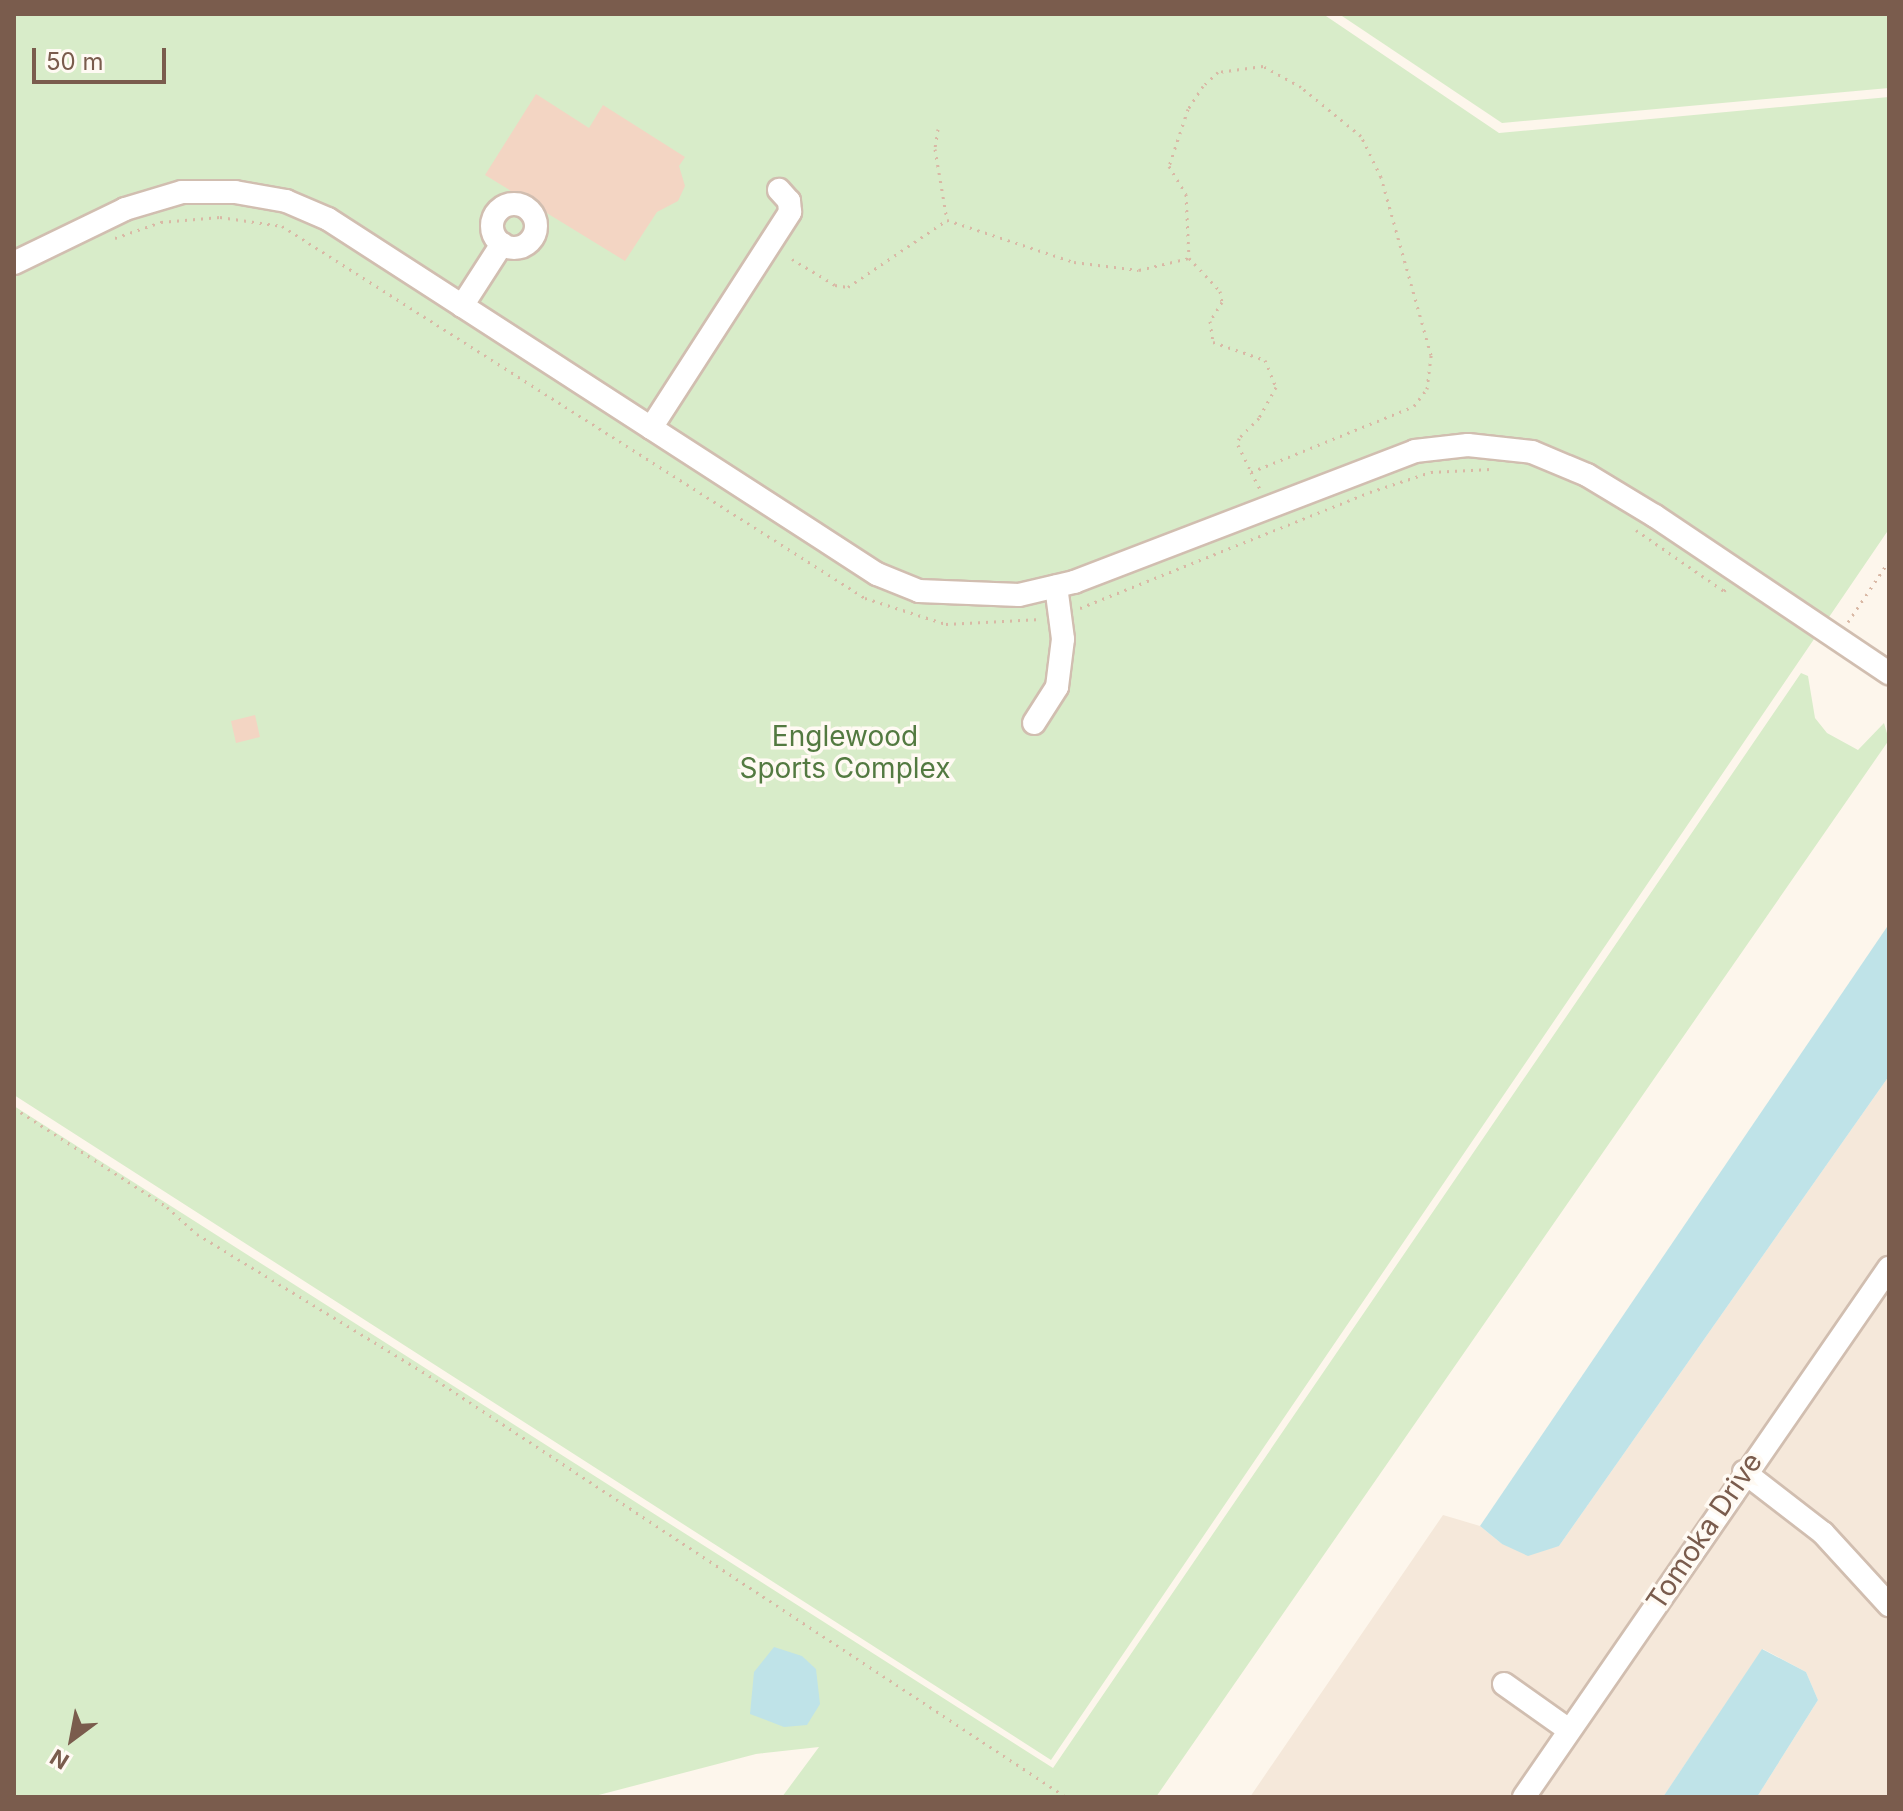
<!DOCTYPE html>
<style>
body{margin:0}
#map{position:relative;width:1903px;height:1811px;overflow:hidden;background:#fdf6ec;font-family:Inter,sans-serif}
div>[style]{position:absolute}
.residential>*{inset:0;background:#f5e8da}
.green>*{inset:0;background:#d8ecc9}
.water>*{inset:0;background:#bfe3e8}
.building>*{inset:0;background:#f3d5c3}
.path>*{height:3px;margin-top:-1.5px;transform-origin:0;background:repeating-linear-gradient(90deg,#d9b8a5 0 2px,transparent 0 8px)}
.roads{filter:drop-shadow(2px 0 #d1beb0) drop-shadow(-2px 0 #d1beb0) drop-shadow(0 2px #d1beb0) drop-shadow(0 -2px #d1beb0)}
.minor>*{height:22px;margin:-11px;padding:0 11px;transform-origin:11px;border-radius:11px;background:#fff}
.minor>.ring{margin:-11px;padding:0;box-sizing:content-box;background:none;border:22px solid #fff;border-radius:50%}
span{translate:-50% -50%;white-space:nowrap;text-align:center;line-height:1.15;-webkit-text-stroke:7px #fffaf3;paint-order:stroke}
.park-label{font-size:28px;color:#537a41}
.street-label{font-size:28px;color:#7a5c4d}
.frame{position:absolute;inset:0;border:16px solid #7a5c4d;pointer-events:none}
.north{position:absolute;left:32px;top:1699px;width:80px;height:80px;-webkit-text-stroke:6px #fffaf3;paint-order:stroke;rotate:212deg;font-size:22px;font-weight:700;line-height:32px;text-align:center;color:#7a5c4d}
.north::after{content:'';display:block;margin:auto;width:28px;height:36px;background:#7a5c4d;clip-path:polygon(50% 0,100% 100%,50% 72%,0 100%)}
.scale{position:absolute;left:32px;top:48px;width:134px;height:36px;box-sizing:border-box;border:4px solid #7a5c4d;border-top:0;padding-left:10px;font-size:24px;line-height:28px;white-space:nowrap;color:#7a5c4d;-webkit-text-stroke:6px #fffaf3;paint-order:stroke}
</style>
<div id="map">
<div class="residential">
<i style="clip-path:polygon(1889px 1076px,1889px 1797px,1757px 1797px,1818px 1700px,1806px 1672px,1763px 1649px,1663px 1797px,1250px 1797px,1443px 1515px,1480px 1526px,1502px 1544px,1559px 1546px)"></i>
</div>
<div class="green">
<i style="clip-path:polygon(14px 14px,1323px 14px,1499px 133px,1889px 97px,1889px 529px,1051px 1760px,14px 1095px)"></i>
<i style="clip-path:polygon(1339px 14px,1889px 14px,1889px 88px,1502px 123px)"></i>
<i style="clip-path:polygon(1801px 673px,1808px 676px,1815px 718px,1827px 733px,1858px 750px,1884px 723px,1889px 740px,1156px 1797px,782px 1797px,819px 1747px,756px 1754px,591px 1797px,14px 1797px,14px 1106px,1053px 1768px)"></i>
</div>
<div class="water">
<i style="clip-path:polygon(1889px 924px,1889px 1076px,1559px 1546px,1528px 1556px,1502px 1544px,1480px 1526px)"></i>
<i style="clip-path:polygon(774px 1647px,802px 1656px,816px 1669px,820px 1704px,807px 1725px,784px 1727px,750px 1714px,754px 1672px)"></i>
<i style="clip-path:polygon(1762px 1649px,1806px 1672px,1818px 1700px,1757px 1797px,1663px 1797px)"></i>
</div>
<div class="building">
<i style="clip-path:polygon(536px 94px,589px 128px,603px 105px,685px 157px,679px 166px,685px 186px,678px 201px,657px 212px,625px 261px,485px 175px)"></i>
<i style="clip-path:polygon(255px 715px,260px 737px,236px 743px,231px 721px)"></i>
</div>
<div class="path">
<i style="left:938px;top:129px;width:20px;rotate:99deg"></i>
<i style="left:935px;top:149px;width:72px;rotate:80.4deg"></i>
<i style="left:947px;top:220px;width:134px;rotate:18.3deg"></i>
<i style="left:1074px;top:262px;width:65px;rotate:7deg"></i>
<i style="left:1139px;top:270px;width:51px;rotate:-13.5deg"></i>
<i style="left:115px;top:238px;width:49px;rotate:-19.2deg"></i>
<i style="left:161px;top:222px;width:59px;rotate:-4.8deg"></i>
<i style="left:220px;top:217px;width:63px;rotate:8.3deg"></i>
<i style="left:282px;top:226px;width:692px;rotate:32.54deg"></i>
<i style="left:865px;top:598px;width:85px;rotate:17.8deg"></i>
<i style="left:946px;top:624px;width:96px;rotate:-3deg"></i>
<i style="left:792px;top:259px;width:50px;rotate:31.2deg"></i>
<i style="left:835px;top:285px;width:13px;rotate:9deg"></i>
<i style="left:848px;top:287px;width:120px;rotate:-34.1deg"></i>
<i style="left:1251px;top:472px;width:176px;rotate:-22deg"></i>
<i style="left:1414px;top:406px;width:21px;rotate:-53deg"></i>
<i style="left:1427px;top:389px;width:34px;rotate:-83deg"></i>
<i style="left:1431px;top:355px;width:185px;rotate:-105.7deg"></i>
<i style="left:1381px;top:177px;width:46px;rotate:-116deg"></i>
<i style="left:1361px;top:136px;width:77px;rotate:-140.8deg"></i>
<i style="left:1301px;top:87px;width:43px;rotate:-151.1deg"></i>
<i style="left:1263px;top:66px;width:45px;rotate:172.4deg"></i>
<i style="left:1218px;top:72px;width:21px;rotate:137deg"></i>
<i style="left:1203px;top:86px;width:27px;rotate:123deg"></i>
<i style="left:1188px;top:109px;width:60px;rotate:108.4deg"></i>
<i style="left:1169px;top:166px;width:33px;rotate:59deg"></i>
<i style="left:1186px;top:194px;width:64px;rotate:87.3deg"></i>
<i style="left:1189px;top:258px;width:45px;rotate:46.8deg"></i>
<i style="left:1220px;top:291px;width:11px;rotate:80deg"></i>
<i style="left:1222px;top:302px;width:22px;rotate:122deg"></i>
<i style="left:1210px;top:321px;width:21px;rotate:82deg"></i>
<i style="left:1213px;top:342px;width:55px;rotate:19.1deg"></i>
<i style="left:1265px;top:360px;width:29px;rotate:68deg"></i>
<i style="left:1276px;top:387px;width:35px;rotate:119deg"></i>
<i style="left:1259px;top:418px;width:28px;rotate:135deg"></i>
<i style="left:1239px;top:438px;width:7px;rotate:98deg"></i>
<i style="left:1238px;top:445px;width:30px;rotate:64deg"></i>
<i style="left:1251px;top:472px;width:19px;rotate:62deg"></i>
<i style="left:1636px;top:530px;width:107px;rotate:34.7deg"></i>
<i style="left:1724px;top:591px;width:4px;rotate:-45deg"></i>
<i style="left:1080px;top:608px;width:312px;rotate:-21.8deg"></i>
<i style="left:1370px;top:492px;width:64px;rotate:-18.2deg"></i>
<i style="left:1431px;top:472px;width:60px;rotate:-2.9deg"></i>
<i style="left:1848px;top:622px;width:73px;rotate:-56.1deg"></i>
<i style="left:14px;top:1108px;width:182px;rotate:32.9deg"></i>
<i style="left:167px;top:1207px;width:40px;rotate:42deg"></i>
<i style="left:197px;top:1234px;width:280px;rotate:31.4deg"></i>
<i style="left:436px;top:1380px;width:756px;rotate:33.5deg"></i>
</div>
<div class="roads">
<div class="minor">
<i class="ring" style="left:492px;top:204px;width:22px;height:22px"></i>
<i style="left:14px;top:263px;width:123px;rotate:-25.9deg"></i>
<i style="left:125px;top:209px;width:59px;rotate:-16.6deg"></i>
<i style="left:182px;top:192px;width:53px"></i>
<i style="left:235px;top:192px;width:52px;rotate:10deg"></i>
<i style="left:286px;top:201px;width:46px;rotate:23.2deg"></i>
<i style="left:328px;top:219px;width:654px;rotate:32.89deg"></i>
<i style="left:877px;top:574px;width:45px;rotate:22deg"></i>
<i style="left:919px;top:591px;width:100px;rotate:2.3deg"></i>
<i style="left:1019px;top:595px;width:57px;rotate:-13.3deg"></i>
<i style="left:1074px;top:582px;width:365px;rotate:-21deg"></i>
<i style="left:1415px;top:451px;width:53px;rotate:-6.5deg"></i>
<i style="left:1468px;top:445px;width:64px;rotate:6.2deg"></i>
<i style="left:1532px;top:452px;width:60px;rotate:22.7deg"></i>
<i style="left:1587px;top:475px;width:79px;rotate:31.1deg"></i>
<i style="left:1655px;top:516px;width:282px;rotate:33.9deg"></i>
<i style="left:462px;top:306px;width:74px;rotate:-57.2deg"></i>
<i style="left:651px;top:428px;width:257px;rotate:-57.2deg"></i>
<i style="left:790px;top:212px;width:11px;rotate:-95deg"></i>
<i style="left:789px;top:201px;width:15px;rotate:-132deg"></i>
<i style="left:1034px;top:723px;width:43px;rotate:-57.4deg"></i>
<i style="left:1057px;top:687px;width:48px;rotate:-82.9deg"></i>
<i style="left:1063px;top:639px;width:53px;rotate:-97.5deg"></i>
<i style="left:1744px;top:1472px;width:100px;rotate:37.7deg"></i>
<i style="left:1823px;top:1533px;width:98px;rotate:47.5deg"></i>
<i style="left:1504px;top:1684px;width:80px;rotate:35.3deg"></i>
<i style="left:1524px;top:1797px;width:643px;rotate:-55.4deg"></i>
</div>
</div>
<div class="park-label">
<span style="left:845px;top:752px">Englewood<br>Sports Complex</span>
</div>
<div class="street-label">
<span style="left:1704px;top:1531px;rotate:-56deg">Tomoka Drive</span>
</div>
<div class="frame"></div>
<div class="north">N</div>
<div class="scale">50 m</div>
</div>
